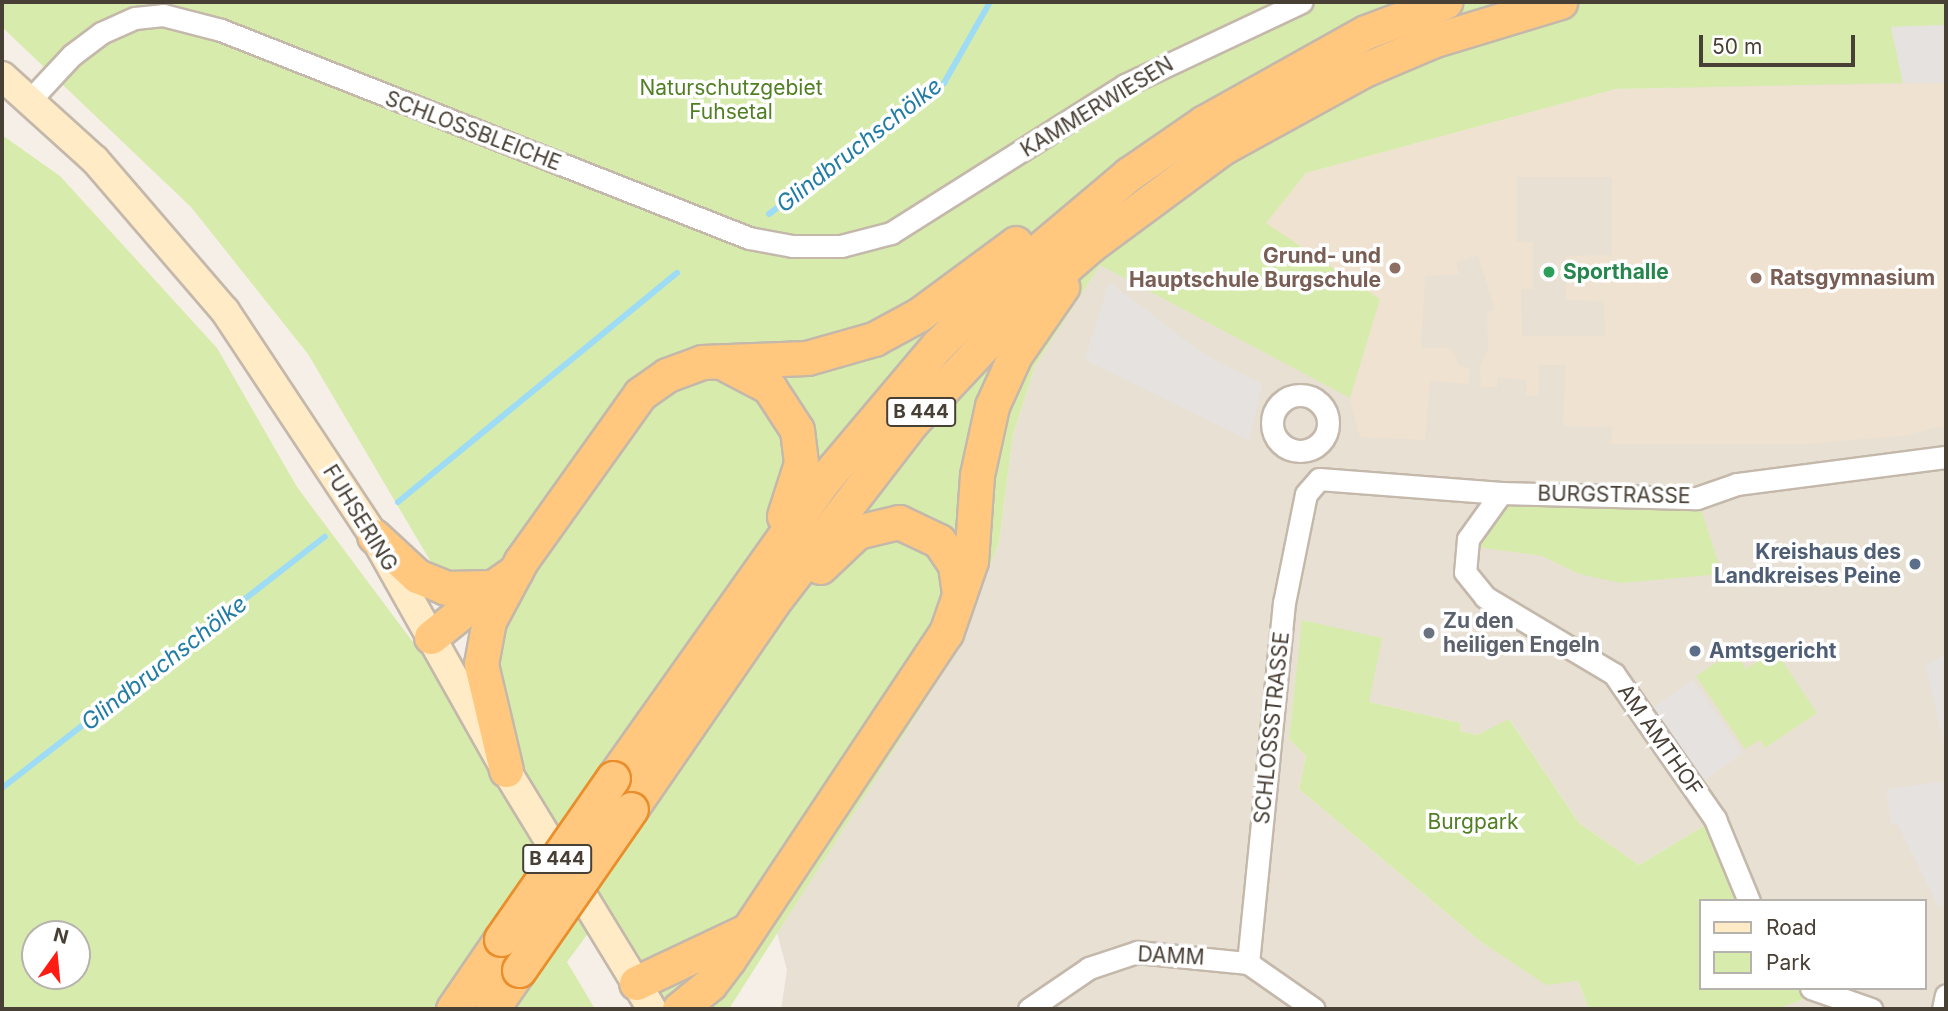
<!DOCTYPE html>
<meta charset="utf-8">
<style>
body{margin:0}
#map{position:relative;width:1948px;height:1011px;overflow:hidden;background:#f5efe7;font-family:Inter,sans-serif}
div>[style]{position:absolute}
.residential>*{inset:0;background:#e9e0d4}
.education>*{inset:0;background:#efe2d0}
.green>*{inset:0;background:#d7ecac}
.parking>*{inset:0;background:#e5e2df}
.stream>*{height:6px;margin:-3px;padding:0 3px;transform-origin:3px;border-radius:3px;background:#9edcf6}
.roads{filter:drop-shadow(2px 0 #c4b8ab) drop-shadow(-2px 0 #c4b8ab) drop-shadow(0 2px #c4b8ab) drop-shadow(0 -2px #c4b8ab)}
.minor>*{height:21px;margin:-10.5px;padding:0 10.5px;transform-origin:10.5px;border-radius:10.5px;background:#fff}
.minor>.ring{margin:-10.5px;padding:0;box-sizing:content-box;background:none;border:21px solid #fff;border-radius:50%}
.secondary>*{height:28px;margin:-14px;padding:0 14px;transform-origin:14px;border-radius:14px;background:#ffebc6}
.trunk>*{height:33px;margin:-16.5px;padding:0 16.5px;transform-origin:16.5px;border-radius:16.5px;background:#ffc87e}
.bridges{filter:drop-shadow(2px 0 #ea8e2c) drop-shadow(-2px 0 #ea8e2c) drop-shadow(0 2px #ea8e2c) drop-shadow(0 -2px #ea8e2c)}
.trunk-bridge>*{height:33px;margin:-16.5px;padding:0 16.5px;transform-origin:16.5px;border-radius:16.5px;background:#ffc87e}
.dots>*{width:19px;height:19px;translate:-50% -50%;box-sizing:border-box;border:4px solid #fff;border-radius:50%}
span{translate:-50% -50%;white-space:nowrap;text-align:center;line-height:1.15;-webkit-text-stroke:7px #fff;paint-order:stroke}
.shield-label span{padding:2px 5px;background:#fff;border:2px solid;border-radius:5px;-webkit-text-stroke-width:0}
.shield-label{font-size:19px;color:#483f35;font-weight:700}
.park-label{font-size:21px;color:#517f23}
.street-label{font-size:21px;color:#483f35}
.education-label{font-size:21px;color:#785e54;font-weight:700}
.right{translate:-100% -50%;text-align:right}
.left{translate:0 -50%;text-align:left}
.leisure-label{font-size:21px;color:#27864d;font-weight:700}
.service-label{font-size:21px;color:#4e5e75;font-weight:700}
.worship-label{font-size:21px;color:#5b616d;font-weight:700}
.water-label{font-size:23px;color:#227ca3;font-style:italic}
.frame{position:absolute;inset:0;border:4px solid #483f35;pointer-events:none}
.legend{position:absolute;left:1699px;top:899px;width:228px;height:91px;box-sizing:border-box;background:#fff;border:2px solid #b6b2ae;margin:0;padding:9px 12px;list-style:none;font-size:21px;color:#483f35}
.legend li{display:flex;align-items:center;gap:14px;height:35px}
.legend b{width:35px;border:2px solid #b6b2ae}
.north{position:absolute;left:21px;top:920px;width:70px;height:70px;box-sizing:border-box;background:#fff;border:2px solid #b6b2ae;border-radius:50%;rotate:15deg;font-size:19px;font-weight:700;line-height:28px;text-align:center;color:#483f35}
.north::after{content:'';display:block;margin:auto;width:24px;height:32px;background:#ff1c13;clip-path:polygon(50% 0,100% 100%,50% 72%,0 100%)}
.scale{position:absolute;left:1699px;top:35px;width:156px;height:32px;box-sizing:border-box;border:4px solid #483f35;border-top:0;padding-left:9px;font-size:21px;line-height:24px;white-space:nowrap;color:#483f35;-webkit-text-stroke:5px #fff;paint-order:stroke}
</style>
<div id="map">
<div class="residential">
<i style="clip-path:polygon(1946px 2px,1946px 1009px,1777px 1009px,1819px 993px,1811px 988px,1925px 988px,1925px 901px,1749px 901px,1715px 819px,1639px 865px,1579px 823px,1510px 720px,1477px 735px,1460px 731px,1461px 723px,1369px 702px,1303px 620px,1289px 739px,1306px 756px,1299px 789px,1481px 942px,1546px 984px,1578px 981px,1589px 1009px,781px 1009px,787px 970px,777px 933px,957px 651px,999px 542px,1013px 435px,1035px 366px,1100px 264px)"></i>
</div>
<div class="education">
<i style="clip-path:polygon(evenodd,1946px 83px,1946px 425px,1902px 436px,1805px 444px,1611px 444px,1613px 427px,1563px 426px,1566px 365px,1539px 365px,1538px 395px,1526px 396px,1527px 380px,1498px 377px,1497px 387px,1481px 387px,1480px 366px,1488px 349px,1487px 312px,1495px 310px,1478px 255px,1456px 262px,1459px 274px,1425px 276px,1421px 348px,1451px 348px,1459px 365px,1470px 369px,1469px 384px,1430px 381px,1425px 440px,1360px 437px,1350px 398px,1380px 299px,1265px 223px,1306px 173px,1616px 89px,1946px 83px,1517px 177px,1612px 177px,1612px 255px,1566px 256px,1566px 300px,1604px 301px,1605px 336px,1522px 336px,1521px 289px,1533px 289px,1533px 242px,1517px 242px,1517px 177px)"></i>
</div>
<div class="green">
<i style="clip-path:polygon(evenodd,2px 2px,1946px 2px,1946px 25px,1891px 27px,1903px 83px,1616px 89px,1306px 173px,1266px 223px,1380px 299px,1350px 398px,1100px 265px,1035px 366px,1013px 435px,999px 542px,957px 651px,729px 1009px,645px 1009px,592px 928px,567px 962px,595px 1009px,2px 1009px,2px 135px,60px 176px,217px 348px,297px 487px,433px 669px,527px 837px,500px 679px,308px 354px,191px 207px,2px 27px,2px 2px,35px 934px,77px 934px,77px 976px,35px 976px,35px 934px)"></i>
<i style="clip-path:polygon(1505px 502px,1701px 509px,1722px 574px,1621px 583px,1579px 574px,1542px 556px,1476px 547px)"></i>
<i style="clip-path:polygon(1302px 620px,1382px 638px,1369px 702px,1461px 723px,1460px 731px,1477px 735px,1509px 719px,1579px 823px,1639px 865px,1715px 819px,1749px 901px,1701px 901px,1701px 988px,1811px 988px,1820px 993px,1777px 1009px,1589px 1009px,1578px 981px,1546px 985px,1481px 942px,1299px 789px,1306px 756px,1289px 739px)"></i>
<i style="clip-path:polygon(1775px 650px,1817px 713px,1765px 748px,1760px 740px,1745px 749px,1696px 676px,1734px 651px,1746px 669px)"></i>
</div>
<div class="parking">
<i style="clip-path:polygon(1946px 25px,1946px 83px,1903px 83px,1891px 27px)"></i>
<i style="clip-path:polygon(1109px 282px,1205px 355px,1262px 384px,1249px 440px,1085px 360px)"></i>
<i style="clip-path:polygon(1946px 629px,1946px 754px,1926px 665px,1945px 655px)"></i>
<i style="clip-path:polygon(1693px 680px,1743px 753px,1701px 782px,1651px 709px)"></i>
<i style="clip-path:polygon(1946px 781px,1946px 906px,1939px 908px,1897px 823px,1892px 824px,1886px 789px)"></i>
</div>
<div class="stream">
<i style="left:769px;top:214px;width:219px;rotate:-36.8deg"></i>
<i style="left:944px;top:83px;width:93px;rotate:-60.4deg"></i>
<i style="left:398px;top:502px;width:361px;rotate:-39.4deg"></i>
<i style="left:2px;top:788px;width:409px;rotate:-37.9deg"></i>
</div>
<div class="roads">
<div class="minor">
<i style="left:30px;top:100px;width:62px;rotate:-47deg"></i>
<i style="left:72px;top:55px;width:36px;rotate:-37deg"></i>
<i style="left:101px;top:33px;width:37px;rotate:-24deg"></i>
<i style="left:135px;top:18px;width:28px;rotate:-6deg"></i>
<i style="left:163px;top:15px;width:60px;rotate:14.5deg"></i>
<i style="left:221px;top:30px;width:567px;rotate:21.5deg"></i>
<i style="left:749px;top:238px;width:44px;rotate:10.5deg"></i>
<i style="left:792px;top:246px;width:49px"></i>
<i style="left:841px;top:246px;width:52px;rotate:-14.6deg"></i>
<i style="left:891px;top:233px;width:277px;rotate:-32.3deg"></i>
<i style="left:1125px;top:85px;width:195px;rotate:-25.2deg"></i>
<i class="ring" style="left:1272px;top:395px;width:35px;height:35px"></i>
<i style="left:1319px;top:479px;width:183px;rotate:4.4deg"></i>
<i style="left:1501px;top:493px;width:196px;rotate:1.5deg"></i>
<i style="left:1697px;top:498px;width:42px;rotate:-19.3deg"></i>
<i style="left:1737px;top:484px;width:211px;rotate:-7.4deg"></i>
<i style="left:1501px;top:493px;width:57px;rotate:125.7deg"></i>
<i style="left:1468px;top:539px;width:33px;rotate:95deg"></i>
<i style="left:1465px;top:572px;width:32px;rotate:51deg"></i>
<i style="left:1485px;top:597px;width:150px;rotate:30.8deg"></i>
<i style="left:1614px;top:674px;width:177px;rotate:55.1deg"></i>
<i style="left:1715px;top:819px;width:89px;rotate:67.5deg"></i>
<i style="left:1248px;top:963px;width:362px;rotate:-84.3deg"></i>
<i style="left:1284px;top:603px;width:111px;rotate:-78.6deg"></i>
<i style="left:1306px;top:494px;width:20px;rotate:-49deg"></i>
<i style="left:1811px;top:988px;width:64px;rotate:19.3deg"></i>
<i style="left:1029px;top:1009px;width:73px;rotate:-34.3deg"></i>
<i style="left:1089px;top:968px;width:51px;rotate:-18.4deg"></i>
<i style="left:1137px;top:952px;width:112px;rotate:5.7deg"></i>
<i style="left:1248px;top:963px;width:80px;rotate:34.9deg"></i>
<i style="left:1943px;top:1009px;width:14px;rotate:-78deg"></i>
</div>
<div class="secondary">
<i style="left:2px;top:76px;width:125px;rotate:42.1deg"></i>
<i style="left:95px;top:160px;width:199px;rotate:49.3deg"></i>
<i style="left:225px;top:311px;width:270px;rotate:56.5deg"></i>
<i style="left:374px;top:536px;width:269px;rotate:60.6deg"></i>
<i style="left:506px;top:770px;width:280px;rotate:58.6deg"></i>
</div>
<div class="trunk">
<i style="left:725px;top:364px;width:50px;rotate:27.6deg"></i>
<i style="left:769px;top:387px;width:51px;rotate:56.9deg"></i>
<i style="left:797px;top:430px;width:33px;rotate:83deg"></i>
<i style="left:801px;top:463px;width:56px;rotate:107.8deg"></i>
<i style="left:374px;top:536px;width:59px;rotate:42.9deg"></i>
<i style="left:417px;top:576px;width:31px;rotate:22deg"></i>
<i style="left:446px;top:588px;width:47px;rotate:-1.2deg"></i>
<i style="left:493px;top:587px;width:28px;rotate:-35deg"></i>
<i style="left:820px;top:567px;width:51px;rotate:-43.4deg"></i>
<i style="left:857px;top:532px;width:43px;rotate:-13.4deg"></i>
<i style="left:899px;top:522px;width:44px;rotate:25.4deg"></i>
<i style="left:939px;top:541px;width:29px;rotate:56deg"></i>
<i style="left:955px;top:565px;width:30px;rotate:82deg"></i>
<i style="left:431px;top:637px;width:80px;rotate:-38.9deg"></i>
<i style="left:506px;top:770px;width:109px;rotate:-103.3deg"></i>
<i style="left:481px;top:664px;width:44px;rotate:-79.5deg"></i>
<i style="left:489px;top:621px;width:68px;rotate:-61.9deg"></i>
<i style="left:521px;top:561px;width:205px;rotate:-54.5deg"></i>
<i style="left:640px;top:394px;width:33px;rotate:-35deg"></i>
<i style="left:667px;top:375px;width:37px;rotate:-20deg"></i>
<i style="left:702px;top:362px;width:105px;rotate:-2.2deg"></i>
<i style="left:807px;top:358px;width:70px;rotate:-15.8deg"></i>
<i style="left:874px;top:339px;width:52px;rotate:-28.5deg"></i>
<i style="left:920px;top:314px;width:119px;rotate:-36.5deg"></i>
<i style="left:613px;top:778px;width:367px;rotate:-54.7deg"></i>
<i style="left:825px;top:479px;width:175px;rotate:-49.9deg"></i>
<i style="left:938px;top:345px;width:91px;rotate:-45deg"></i>
<i style="left:1002px;top:281px;width:166px;rotate:-40.1deg"></i>
<i style="left:1129px;top:174px;width:90px;rotate:-34.6deg"></i>
<i style="left:1203px;top:123px;width:187px;rotate:-29.2deg"></i>
<i style="left:1366px;top:32px;width:85px;rotate:-20.8deg"></i>
<i style="left:631px;top:809px;width:252px;rotate:-55.5deg"></i>
<i style="left:774px;top:601px;width:226px;rotate:-52.4deg"></i>
<i style="left:912px;top:422px;width:156px;rotate:-46.8deg"></i>
<i style="left:1019px;top:308px;width:96px;rotate:-41.2deg"></i>
<i style="left:1091px;top:245px;width:163px;rotate:-36.5deg"></i>
<i style="left:1222px;top:148px;width:162px;rotate:-28.8deg"></i>
<i style="left:1364px;top:70px;width:74px;rotate:-23.1deg"></i>
<i style="left:1432px;top:41px;width:134px;rotate:-16.9deg"></i>
<i style="left:636px;top:983px;width:122px;rotate:-25.3deg"></i>
<i style="left:453px;top:1009px;width:85px;rotate:-55.6deg"></i>
<i style="left:492px;top:1009px;width:47px;rotate:-55.3deg"></i>
<i style="left:679px;top:1009px;width:40px;rotate:-39deg"></i>
<i style="left:710px;top:984px;width:31px;rotate:-53deg"></i>
<i style="left:729px;top:959px;width:392px;rotate:-56.4deg"></i>
<i style="left:946px;top:633px;width:76px;rotate:-70.9deg"></i>
<i style="left:971px;top:561px;width:86px;rotate:-86deg"></i>
<i style="left:977px;top:475px;width:71px;rotate:-77.7deg"></i>
<i style="left:992px;top:406px;width:56px;rotate:-65.7deg"></i>
<i style="left:1015px;top:355px;width:83px;rotate:-55.3deg"></i>
</div>
</div>
<div class="bridges">
<div class="trunk-bridge">
<i style="left:501px;top:939px;width:196px;rotate:-55.2deg"></i>
<i style="left:519px;top:970px;width:196px;rotate:-55.2deg"></i>
</div>
</div>
<div class="dots">
<i style="left:1395px;top:268px;background:#8d6e63"></i>
<i style="left:1549px;top:272px;background:#2e9e5b"></i>
<i style="left:1756px;top:278px;background:#8d6e63"></i>
<i style="left:1915px;top:564px;background:#5c6f8a"></i>
<i style="left:1429px;top:633px;background:#6b7280"></i>
<i style="left:1695px;top:651px;background:#5c6f8a"></i>
</div>
<div class="shield-label">
<span style="left:921px;top:412px">B 444</span>
<span style="left:557px;top:859px">B 444</span>
</div>
<div class="park-label">
<span style="left:731px;top:100px">Naturschutzgebiet<br>Fuhsetal</span>
<span style="left:1473px;top:822px">Burgpark</span>
</div>
<div class="street-label">
<span style="left:1097px;top:107px;rotate:-31deg">KAMMERWIESEN</span>
<span style="left:473px;top:131px;rotate:21deg">SCHLOSSBLEICHE</span>
<span style="left:1614px;top:495px;rotate:1deg">BURGSTRASSE</span>
<span style="left:360px;top:518px;rotate:58deg">FUHSERING</span>
<span style="left:1272px;top:728px;rotate:-84deg">SCHLOSSSTRASSE</span>
<span style="left:1660px;top:740px;rotate:55deg">AM AMTHOF</span>
<span style="left:1171px;top:956px;rotate:3deg">DAMM</span>
</div>
<div class="education-label">
<span class="right" style="left:1381px;top:268px">Grund- und<br>Hauptschule Burgschule</span>
<span class="left" style="left:1770px;top:278px">Ratsgymnasium</span>
</div>
<div class="leisure-label">
<span class="left" style="left:1563px;top:272px">Sporthalle</span>
</div>
<div class="service-label">
<span class="right" style="left:1901px;top:564px">Kreishaus des<br>Landkreises Peine</span>
<span class="left" style="left:1709px;top:651px">Amtsgericht</span>
</div>
<div class="worship-label">
<span class="left" style="left:1443px;top:633px">Zu den<br>heiligen Engeln</span>
</div>
<div class="water-label">
<span style="left:859px;top:145px;rotate:-38deg">Glindbruchschölke</span>
<span style="left:164px;top:663px;rotate:-38deg">Glindbruchschölke</span>
</div>
<div class="frame"></div>
<ul class="legend">
<li><b style="height:9px;background:#ffebc6"></b>Road</li>
<li><b style="height:19px;background:#d7ecac"></b>Park</li>
</ul>
<div class="north">N</div>
<div class="scale">50 m</div>
</div>
